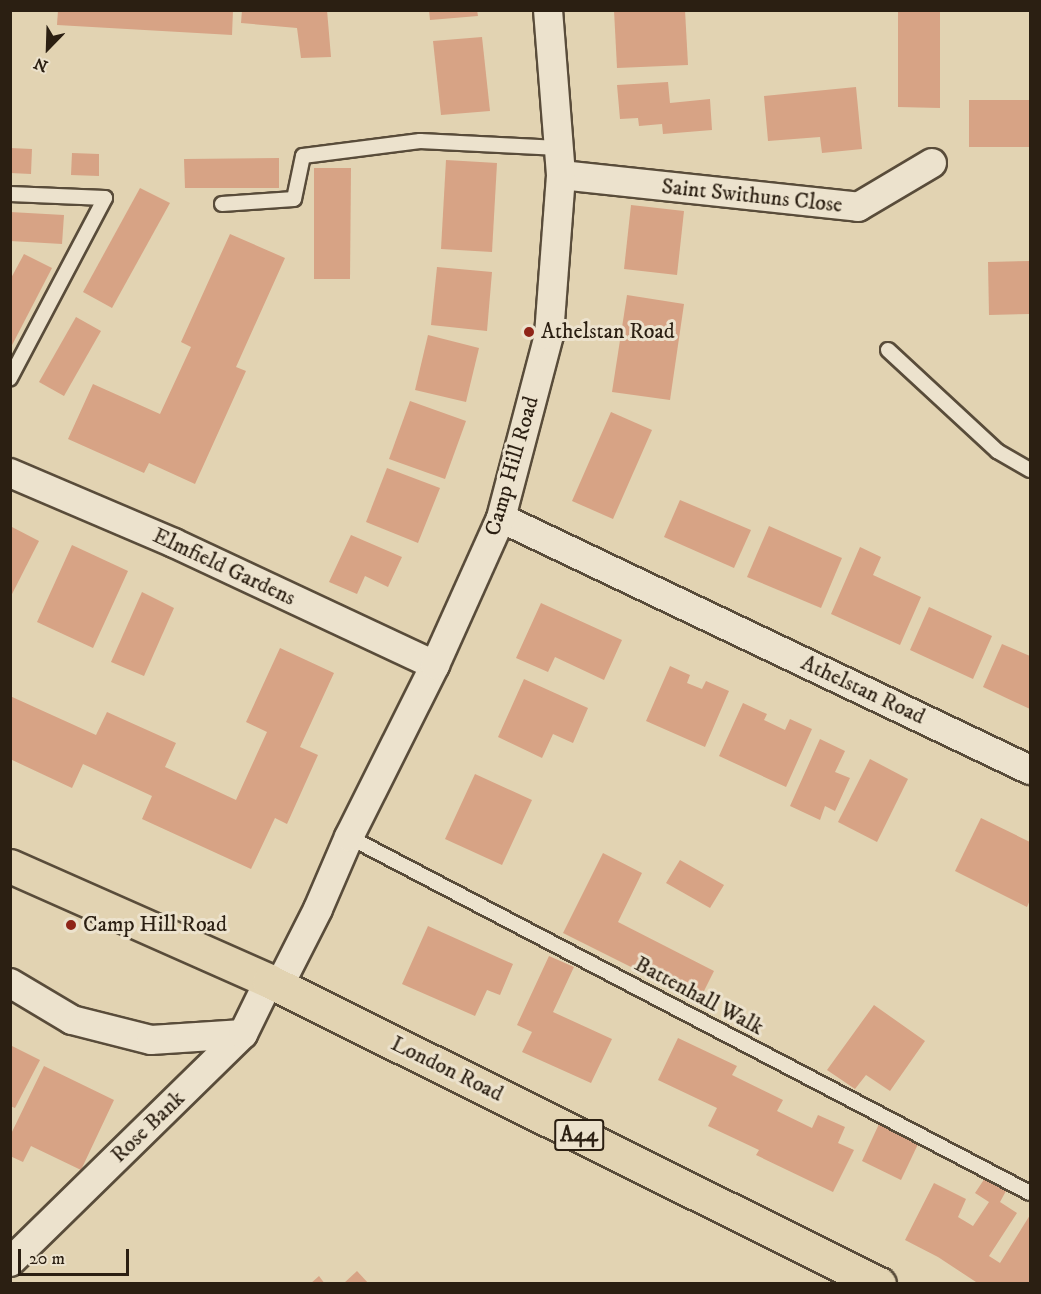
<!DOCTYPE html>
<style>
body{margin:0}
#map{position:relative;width:1041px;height:1294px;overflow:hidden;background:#e2d3b2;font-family:"IM FELL DW Pica",serif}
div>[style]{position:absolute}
.building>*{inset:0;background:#d7a385}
.roads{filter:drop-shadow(2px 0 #594c3a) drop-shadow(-2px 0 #594c3a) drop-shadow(0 2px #594c3a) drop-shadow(0 -2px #594c3a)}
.lane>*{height:14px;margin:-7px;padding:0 7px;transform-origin:7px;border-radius:7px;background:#ece2cd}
.street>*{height:28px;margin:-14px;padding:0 14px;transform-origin:14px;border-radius:14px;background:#ece2cd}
.primary>*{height:33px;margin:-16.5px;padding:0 16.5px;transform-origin:16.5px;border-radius:16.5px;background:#e2d3b2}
.dots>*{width:16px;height:16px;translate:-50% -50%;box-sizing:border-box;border:3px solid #ece2cd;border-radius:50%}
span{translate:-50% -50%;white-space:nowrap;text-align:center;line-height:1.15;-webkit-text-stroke:6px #ece2cd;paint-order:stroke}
.shield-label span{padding:2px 4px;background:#ece2cd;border:2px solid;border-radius:4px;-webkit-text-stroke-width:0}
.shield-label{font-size:21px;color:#2b1f12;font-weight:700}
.street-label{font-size:22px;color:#2b1f12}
.poi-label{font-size:22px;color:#2b1f12}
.left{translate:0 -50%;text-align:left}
.frame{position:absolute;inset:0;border:12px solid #2b1f12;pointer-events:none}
.north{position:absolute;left:18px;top:18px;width:60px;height:60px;-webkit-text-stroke:4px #ece2cd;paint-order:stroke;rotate:203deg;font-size:16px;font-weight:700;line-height:24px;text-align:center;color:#2b1f12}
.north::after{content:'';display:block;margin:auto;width:21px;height:27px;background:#2b1f12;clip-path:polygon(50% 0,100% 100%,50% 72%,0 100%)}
.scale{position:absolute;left:18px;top:1249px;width:111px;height:27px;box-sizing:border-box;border:3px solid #2b1f12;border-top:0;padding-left:8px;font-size:18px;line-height:21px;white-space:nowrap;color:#2b1f12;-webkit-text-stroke:4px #ece2cd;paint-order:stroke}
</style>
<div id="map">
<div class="building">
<i style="clip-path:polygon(58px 10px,233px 10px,232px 35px,57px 25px)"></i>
<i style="clip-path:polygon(242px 10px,327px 10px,331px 57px,301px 58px,297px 28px,241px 23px)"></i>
<i style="clip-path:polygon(429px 10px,477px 10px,478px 16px,430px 20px)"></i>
<i style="clip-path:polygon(614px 10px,685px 10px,688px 65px,617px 68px)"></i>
<i style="clip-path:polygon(898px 10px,940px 10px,940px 108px,898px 107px)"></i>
<i style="clip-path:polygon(482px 37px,490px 111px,441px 115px,433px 41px)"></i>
<i style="clip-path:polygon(668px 82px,670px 103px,710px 99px,712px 130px,663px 134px,662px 124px,639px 126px,638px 118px,620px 119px,617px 85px)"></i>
<i style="clip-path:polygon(856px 87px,862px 149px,822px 153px,820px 137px,768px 141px,764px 96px)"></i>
<i style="clip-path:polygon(969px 100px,1030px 100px,1030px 147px,969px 147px)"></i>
<i style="clip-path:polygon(10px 148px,32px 149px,31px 174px,10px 173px)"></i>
<i style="clip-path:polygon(72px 153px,99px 154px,99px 176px,71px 175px)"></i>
<i style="clip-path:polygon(279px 158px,279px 188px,185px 188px,184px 159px)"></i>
<i style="clip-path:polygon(446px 160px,497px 163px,492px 252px,441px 249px)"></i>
<i style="clip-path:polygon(314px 168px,351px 168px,350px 279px,314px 279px)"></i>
<i style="clip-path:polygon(140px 188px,170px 203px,112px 308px,83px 292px)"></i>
<i style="clip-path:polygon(631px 205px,684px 211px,677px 275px,624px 269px)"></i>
<i style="clip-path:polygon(10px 212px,64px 215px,62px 244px,10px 241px)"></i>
<i style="clip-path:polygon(230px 234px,285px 258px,236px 367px,246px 371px,195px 484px,149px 463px,144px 473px,68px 439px,93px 384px,160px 414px,191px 347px,181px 342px)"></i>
<i style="clip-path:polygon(24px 254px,52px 268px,10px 349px,10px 280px)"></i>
<i style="clip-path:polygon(1030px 261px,1030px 314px,989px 315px,988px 262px)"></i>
<i style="clip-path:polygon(437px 267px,492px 272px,487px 331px,431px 325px)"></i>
<i style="clip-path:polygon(627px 295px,684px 304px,670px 400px,612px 392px)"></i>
<i style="clip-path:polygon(76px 317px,101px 331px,64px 396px,39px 382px)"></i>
<i style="clip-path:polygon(428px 335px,479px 348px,466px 402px,415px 390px)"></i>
<i style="clip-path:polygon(410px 401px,466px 421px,445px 479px,389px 459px)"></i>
<i style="clip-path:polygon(611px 412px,652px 430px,613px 519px,572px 501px)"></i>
<i style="clip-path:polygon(387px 468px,440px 488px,418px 543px,366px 522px)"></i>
<i style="clip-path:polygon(680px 500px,751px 530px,734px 568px,664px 537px)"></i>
<i style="clip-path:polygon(10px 526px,39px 541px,10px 598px)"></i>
<i style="clip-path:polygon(769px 526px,842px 558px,821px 608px,747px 577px)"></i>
<i style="clip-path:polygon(351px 535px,402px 557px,388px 587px,365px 576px,357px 594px,329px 582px)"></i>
<i style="clip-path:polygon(72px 545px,128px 571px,93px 648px,37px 622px)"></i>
<i style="clip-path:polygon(860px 547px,881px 557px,873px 575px,921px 597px,900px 645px,831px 614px)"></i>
<i style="clip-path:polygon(142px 592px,174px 608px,144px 676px,111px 662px)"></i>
<i style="clip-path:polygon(541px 603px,622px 640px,604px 680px,555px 657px,548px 672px,516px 658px)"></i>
<i style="clip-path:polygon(929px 607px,992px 636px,973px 679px,910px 650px)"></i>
<i style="clip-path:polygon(1002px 644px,1030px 656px,1030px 709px,983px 687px)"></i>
<i style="clip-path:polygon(280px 648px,334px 673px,300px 747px,318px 755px,287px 824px,275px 818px,251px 869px,142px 819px,152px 796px,83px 764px,72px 788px,10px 759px,10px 696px,96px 735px,107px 712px,176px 743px,165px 767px,236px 800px,267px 732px,246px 722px)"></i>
<i style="clip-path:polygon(670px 666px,690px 675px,687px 683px,702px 689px,706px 681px,729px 691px,705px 747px,646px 721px)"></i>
<i style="clip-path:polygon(524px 679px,588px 708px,573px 743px,553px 734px,542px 758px,498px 737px)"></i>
<i style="clip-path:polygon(743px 703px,767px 714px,764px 720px,785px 730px,790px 719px,812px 729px,786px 787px,719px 756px)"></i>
<i style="clip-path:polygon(820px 739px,845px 751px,835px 772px,850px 778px,835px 811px,825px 806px,820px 820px,790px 806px)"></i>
<i style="clip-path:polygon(870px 759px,908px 779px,877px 842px,838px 822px)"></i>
<i style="clip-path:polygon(475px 774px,532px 800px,502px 865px,445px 839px)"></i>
<i style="clip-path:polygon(981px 818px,1030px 842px,1030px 900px,1027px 907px,955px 871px)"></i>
<i style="clip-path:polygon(603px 853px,642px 873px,618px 922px,714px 971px,699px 1001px,563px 933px)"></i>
<i style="clip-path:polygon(680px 860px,724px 885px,710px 908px,666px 883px)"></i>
<i style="clip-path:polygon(428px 926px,513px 964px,500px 995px,487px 990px,475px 1016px,402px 984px)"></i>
<i style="clip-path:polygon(549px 956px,574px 967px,553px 1012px,612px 1039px,591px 1083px,522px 1052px,532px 1032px,517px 1025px)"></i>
<i style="clip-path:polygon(874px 1005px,925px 1041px,890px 1091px,866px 1075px,855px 1089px,827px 1070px)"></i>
<i style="clip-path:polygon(678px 1038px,737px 1066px,732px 1075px,783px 1100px,777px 1111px,812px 1128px,818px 1115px,845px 1127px,838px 1143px,854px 1150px,833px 1192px,756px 1155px,759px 1150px,708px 1126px,717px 1108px,658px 1080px)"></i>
<i style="clip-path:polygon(10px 1045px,40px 1060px,15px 1108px,10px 1106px)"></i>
<i style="clip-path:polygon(44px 1066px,114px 1100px,81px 1170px,31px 1146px,23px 1162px,10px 1156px,10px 1136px)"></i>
<i style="clip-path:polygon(879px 1124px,919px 1142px,901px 1180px,862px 1161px)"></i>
<i style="clip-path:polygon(985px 1178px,1006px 1191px,1000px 1202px,1017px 1213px,989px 1256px,1000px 1263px,1030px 1215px,1030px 1284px,979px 1284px,938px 1257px,905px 1240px,934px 1183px,966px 1199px,958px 1217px,973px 1226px,989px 1202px,975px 1193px)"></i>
<i style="clip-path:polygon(357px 1271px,369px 1284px,343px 1284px)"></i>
<i style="clip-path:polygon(319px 1276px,325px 1284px,310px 1284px)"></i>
</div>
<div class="roads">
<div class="lane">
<i style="left:10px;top:194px;width:95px;rotate:2.4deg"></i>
<i style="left:105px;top:198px;width:204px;rotate:117.8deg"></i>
<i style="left:222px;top:204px;width:72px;rotate:-4deg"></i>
<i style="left:294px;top:199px;width:44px;rotate:-78.2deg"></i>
<i style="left:303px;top:156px;width:118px;rotate:-7.3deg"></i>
<i style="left:420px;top:141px;width:139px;rotate:2.9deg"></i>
<i style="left:888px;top:350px;width:149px;rotate:42.8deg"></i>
<i style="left:997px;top:451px;width:38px;rotate:30deg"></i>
<i style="left:349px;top:837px;width:768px;rotate:27.6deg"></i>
</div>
<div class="street">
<i style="left:561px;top:175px;width:299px;rotate:6.1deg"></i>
<i style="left:858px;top:207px;width:86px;rotate:-30.7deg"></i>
<i style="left:10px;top:473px;width:178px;rotate:23.1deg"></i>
<i style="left:174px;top:543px;width:288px;rotate:25.1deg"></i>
<i style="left:501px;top:518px;width:586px;rotate:25.47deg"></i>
<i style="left:10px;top:983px;width:72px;rotate:30.8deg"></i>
<i style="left:72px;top:1020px;width:81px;rotate:14.2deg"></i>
<i style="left:151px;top:1040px;width:92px;rotate:-3.7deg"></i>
<i style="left:279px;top:986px;width:86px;rotate:-63.1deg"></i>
<i style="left:318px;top:909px;width:78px;rotate:-66.7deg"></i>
<i style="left:349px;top:837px;width:192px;rotate:-63.4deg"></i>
<i style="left:435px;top:665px;width:161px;rotate:-65.8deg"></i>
<i style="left:501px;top:518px;width:189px;rotate:-75.3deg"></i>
<i style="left:549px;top:335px;width:160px;rotate:-85.7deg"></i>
<i style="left:561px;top:175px;width:166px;rotate:-94.5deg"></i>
<i style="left:10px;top:1262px;width:326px;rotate:-44.4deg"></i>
<i style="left:243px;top:1034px;width:59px;rotate:-63.9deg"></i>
</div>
<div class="primary">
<i style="left:10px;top:866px;width:283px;rotate:23.9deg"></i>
<i style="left:269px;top:981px;width:681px;rotate:26.41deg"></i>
</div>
</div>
<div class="dots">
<i style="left:529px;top:332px;background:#8f2418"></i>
<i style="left:71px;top:925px;background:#8f2418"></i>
</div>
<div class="shield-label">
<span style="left:579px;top:1135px">A44</span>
</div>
<div class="street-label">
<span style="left:752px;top:196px;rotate:6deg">Saint Swithuns Close</span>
<span style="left:512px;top:466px;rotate:-74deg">Camp Hill Road</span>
<span style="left:224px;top:567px;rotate:25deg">Elmfield Gardens</span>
<span style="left:863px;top:690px;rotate:25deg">Athelstan Road</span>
<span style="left:699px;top:996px;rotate:28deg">Battenhall Walk</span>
<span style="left:447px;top:1069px;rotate:26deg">London Road</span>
<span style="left:148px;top:1127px;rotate:-44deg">Rose Bank</span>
</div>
<div class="poi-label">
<span class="left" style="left:541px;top:332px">Athelstan Road</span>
<span class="left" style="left:83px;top:925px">Camp Hill Road</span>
</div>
<div class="frame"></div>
<div class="north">N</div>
<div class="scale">20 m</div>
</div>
